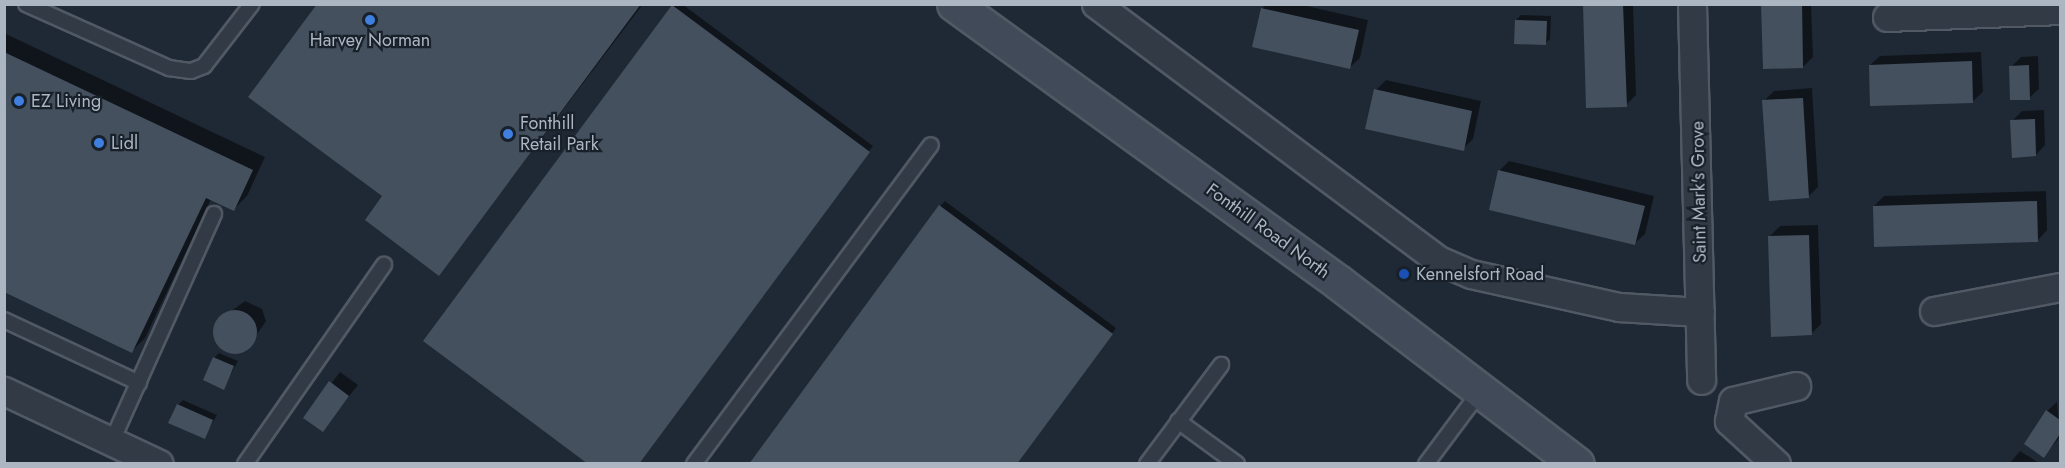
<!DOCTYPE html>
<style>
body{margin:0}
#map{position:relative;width:2065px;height:468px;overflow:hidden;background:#1f2935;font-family:Jost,sans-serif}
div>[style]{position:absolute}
.shadow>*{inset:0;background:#0007}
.building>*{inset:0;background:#45505f}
.round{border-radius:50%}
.roads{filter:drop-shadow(2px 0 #505964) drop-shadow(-2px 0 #505964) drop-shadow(0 2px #505964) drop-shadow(0 -2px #505964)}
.service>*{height:14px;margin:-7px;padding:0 7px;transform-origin:7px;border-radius:7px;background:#323b45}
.minor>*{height:27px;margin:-13.5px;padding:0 13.5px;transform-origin:13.5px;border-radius:13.5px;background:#323b45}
.secondary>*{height:33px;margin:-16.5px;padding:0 16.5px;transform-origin:16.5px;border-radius:16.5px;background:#404a58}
.dots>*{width:16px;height:16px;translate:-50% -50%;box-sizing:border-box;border:3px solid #18202a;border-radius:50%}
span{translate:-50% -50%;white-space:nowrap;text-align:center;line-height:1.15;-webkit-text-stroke:4.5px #18202a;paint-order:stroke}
.poi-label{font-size:18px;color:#acb6c3}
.left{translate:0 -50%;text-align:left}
.street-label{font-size:18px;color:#acb6c3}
.frame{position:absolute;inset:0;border:6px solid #acb6c3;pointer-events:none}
</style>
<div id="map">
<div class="shadow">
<i style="clip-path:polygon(319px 4px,643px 4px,439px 274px,385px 196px)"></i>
<i style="clip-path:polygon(682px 4px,873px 146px,639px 464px,673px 6px)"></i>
<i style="clip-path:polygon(1266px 4px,1298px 4px,1368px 20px,1360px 58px,1350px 67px,1262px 9px)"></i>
<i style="clip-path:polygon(1584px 4px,1633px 4px,1636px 95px,1626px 105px)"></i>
<i style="clip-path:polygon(1763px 4px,1811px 4px,1813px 57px,1803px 67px)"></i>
<i style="clip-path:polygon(1521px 15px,1551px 16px,1550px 39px,1545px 44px,1516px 20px)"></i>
<i style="clip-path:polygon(4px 33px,265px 157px,247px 196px,233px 210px,211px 199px,145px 338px,132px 351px,4px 290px)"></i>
<i style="clip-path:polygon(1981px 52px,1983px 92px,1973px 101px,1870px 65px,1880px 56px)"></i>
<i style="clip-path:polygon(2038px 56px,2039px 89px,2029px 98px,2011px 67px,2021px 57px)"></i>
<i style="clip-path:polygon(1386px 80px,1481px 101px,1473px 139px,1463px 149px,1376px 90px)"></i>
<i style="clip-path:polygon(1812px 88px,1818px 187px,1808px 197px,1764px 101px,1774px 91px)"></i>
<i style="clip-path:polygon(2044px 110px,2045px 145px,2036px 155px,2012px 121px,2022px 111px)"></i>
<i style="clip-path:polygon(1509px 161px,1654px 196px,1645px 234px,1635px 243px,1499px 171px)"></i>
<i style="clip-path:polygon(2046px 191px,2047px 230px,2038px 240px,1874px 206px,1884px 196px)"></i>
<i style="clip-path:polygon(945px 201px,1116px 328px,1017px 464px,940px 206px)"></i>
<i style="clip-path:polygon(1818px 225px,1821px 324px,1811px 334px,1770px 236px,1780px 226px)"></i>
<i style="clip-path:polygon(245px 301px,262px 309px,266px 321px,247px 349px,234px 353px,221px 347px,215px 334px,218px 321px)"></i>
<i style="clip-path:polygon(219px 353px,238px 361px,223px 388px,214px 358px)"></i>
<i style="clip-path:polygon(340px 372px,358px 385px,322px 430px,305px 418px)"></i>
<i style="clip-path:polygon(183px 400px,217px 415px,204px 437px,178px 405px)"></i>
<i style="clip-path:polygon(2057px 402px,2060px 437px,2044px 456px,2047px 411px)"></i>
<i style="clip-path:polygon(2020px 451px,2039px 463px,2038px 464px,2009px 464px)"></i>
</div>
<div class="building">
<i style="clip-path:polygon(317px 4px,641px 4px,439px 276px,365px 220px,382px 196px,248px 97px)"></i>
<i style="clip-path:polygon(1583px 4px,1623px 4px,1627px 107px,1586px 108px)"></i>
<i style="clip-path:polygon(1761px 4px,1802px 4px,1803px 68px,1763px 69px)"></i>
<i style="clip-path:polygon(672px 5px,870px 152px,639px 464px,588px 464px,423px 341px)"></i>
<i style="clip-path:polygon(1261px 8px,1359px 30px,1350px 69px,1252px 47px)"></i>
<i style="clip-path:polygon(1515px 20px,1547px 21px,1546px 45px,1514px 44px)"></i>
<i style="clip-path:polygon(4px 52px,253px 170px,234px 211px,206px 198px,132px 353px,4px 292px)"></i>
<i style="clip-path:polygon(1972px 61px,1973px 103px,1870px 106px,1869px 65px)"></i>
<i style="clip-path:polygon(2029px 65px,2030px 100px,2010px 100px,2009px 66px)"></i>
<i style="clip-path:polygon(1374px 89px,1472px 111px,1464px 151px,1365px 129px)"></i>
<i style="clip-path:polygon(1803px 98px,1809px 198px,1769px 201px,1762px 100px)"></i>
<i style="clip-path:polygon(2035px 119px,2036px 156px,2012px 158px,2010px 120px)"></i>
<i style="clip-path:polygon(1498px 170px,1645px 206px,1635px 245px,1489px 210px)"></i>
<i style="clip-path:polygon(2037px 201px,2038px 242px,1874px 247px,1873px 206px)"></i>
<i style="clip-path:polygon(939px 205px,1113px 334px,1017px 464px,749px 464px)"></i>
<i style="clip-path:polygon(1809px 235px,1812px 335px,1771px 337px,1768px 236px)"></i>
<i class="round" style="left:213px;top:310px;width:44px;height:44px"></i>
<i style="clip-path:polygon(213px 357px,234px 366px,224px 390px,203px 380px)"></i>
<i style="clip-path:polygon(329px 381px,349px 396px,323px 432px,303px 418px)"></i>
<i style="clip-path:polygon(177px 404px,213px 420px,205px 439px,168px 423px)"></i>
<i style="clip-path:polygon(2046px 410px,2060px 420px,2060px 434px,2044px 458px,2024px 444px)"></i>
</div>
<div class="roads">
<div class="service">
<i style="left:26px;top:4px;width:157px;rotate:24.1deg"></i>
<i style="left:169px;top:68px;width:22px;rotate:8deg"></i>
<i style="left:191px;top:71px;width:14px;rotate:-21deg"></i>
<i style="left:204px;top:66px;width:78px;rotate:-52.3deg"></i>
<i style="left:4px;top:320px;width:149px;rotate:25deg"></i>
<i style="left:1178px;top:421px;width:73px;rotate:36.1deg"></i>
<i style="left:112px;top:441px;width:249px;rotate:-65.8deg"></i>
<i style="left:245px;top:464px;width:243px;rotate:-55.1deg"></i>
<i style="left:694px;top:464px;width:397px;rotate:-53.4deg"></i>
<i style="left:1147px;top:464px;width:124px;rotate:-53.2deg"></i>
<i style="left:1426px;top:464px;width:89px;rotate:-53.3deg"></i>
</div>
<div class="minor">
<i style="left:1096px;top:4px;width:427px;rotate:36.8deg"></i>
<i style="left:1438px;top:260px;width:36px;rotate:23deg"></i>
<i style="left:1471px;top:274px;width:152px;rotate:12.6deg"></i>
<i style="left:1619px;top:307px;width:81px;rotate:3.5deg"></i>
<i style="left:1692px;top:4px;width:376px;rotate:88.6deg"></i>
<i style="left:1887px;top:17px;width:173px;rotate:-2.3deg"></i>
<i style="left:1934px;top:311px;width:128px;rotate:-10.8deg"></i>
<i style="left:4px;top:391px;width:171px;rotate:25.2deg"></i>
<i style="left:1776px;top:464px;width:64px;rotate:-137.5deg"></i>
<i style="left:1729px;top:421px;width:20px;rotate:-79deg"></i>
<i style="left:1733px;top:401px;width:65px;rotate:-13.4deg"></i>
</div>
<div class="secondary">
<i style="left:954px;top:4px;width:474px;rotate:35.9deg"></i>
<i style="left:1338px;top:282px;width:300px;rotate:37.3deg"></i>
</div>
</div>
<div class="dots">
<i style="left:370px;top:20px;background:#3f7fe0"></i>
<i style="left:19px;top:101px;background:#3f7fe0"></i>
<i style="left:508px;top:134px;background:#3f7fe0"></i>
<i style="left:99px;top:143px;background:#3f7fe0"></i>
<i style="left:1404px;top:274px;background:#1a4fb4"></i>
</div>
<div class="poi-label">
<span style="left:370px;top:40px">Harvey Norman</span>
<span class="left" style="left:31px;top:101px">EZ Living</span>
<span class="left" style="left:520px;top:134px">Fonthill<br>Retail Park</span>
<span class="left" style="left:111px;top:143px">Lidl</span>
<span class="left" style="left:1416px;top:274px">Kennelsfort Road</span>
</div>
<div class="street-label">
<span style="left:1699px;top:192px;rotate:-91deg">Saint Mark's Grove</span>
<span style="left:1268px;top:231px;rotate:36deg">Fonthill Road North</span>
</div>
<div class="frame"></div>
</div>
